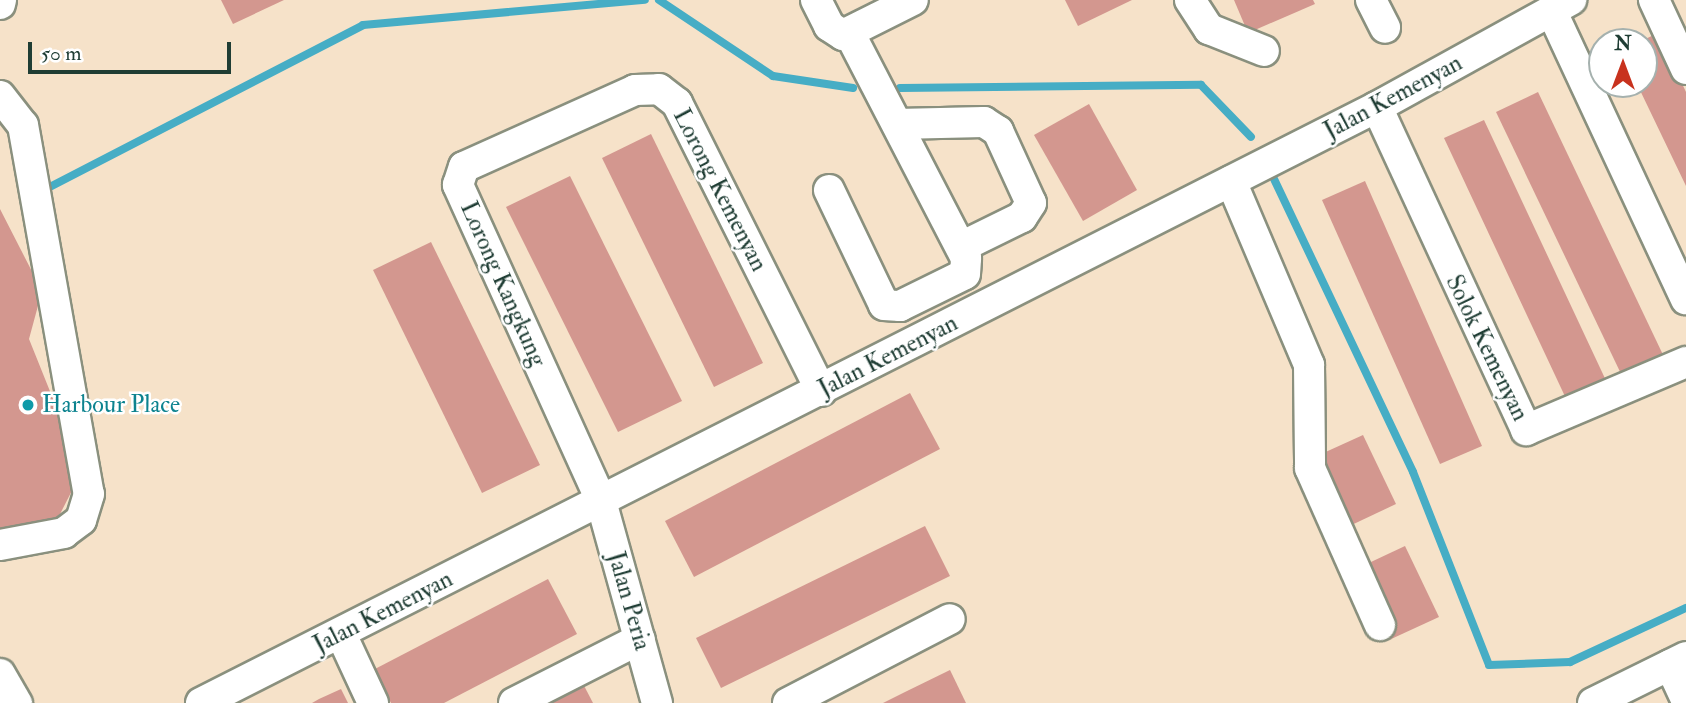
<!DOCTYPE html>
<style>
body{margin:0}
#map{position:relative;width:1686px;height:703px;overflow:hidden;background:#f6e2c9;font-family:"IM FELL Double Pica",serif}
div>[style]{position:absolute}
.stream>*{height:8px;margin:-4px;padding:0 4px;transform-origin:4px;border-radius:4px;background:#46adc5}
.building>*{inset:0;background:#d3978f}
.roads{filter:drop-shadow(2px 0 #8a907e) drop-shadow(-2px 0 #8a907e) drop-shadow(0 2px #8a907e) drop-shadow(0 -2px #8a907e)}
.minor>*{height:30px;margin:-15px;padding:0 15px;transform-origin:15px;border-radius:15px;background:#fff}
.dots>*{width:19px;height:19px;translate:-50% -50%;box-sizing:border-box;border:4px solid #fff;border-radius:50%}
span{translate:-50% -50%;white-space:nowrap;text-align:center;line-height:1.15;-webkit-text-stroke:5px #fff;paint-order:stroke}
.street-label{font-size:24px;color:#1f3d34}
.culture-label{font-size:24px;color:#0d838f}
.left{translate:0 -50%;text-align:left}
.north{position:absolute;left:1588px;top:28px;width:70px;height:70px;box-sizing:border-box;background:#fff;border:2px solid #a5b1ae;border-radius:50%;rotate:0deg;font-size:19px;font-weight:700;line-height:28px;text-align:center;color:#1f3d34}
.north::after{content:'';display:block;margin:auto;width:24px;height:32px;background:#c8321e;clip-path:polygon(50% 0,100% 100%,50% 72%,0 100%)}
.scale{position:absolute;left:28px;top:42px;width:203px;height:32px;box-sizing:border-box;border:4px solid #1f3d34;border-top:0;padding-left:9px;font-size:21px;line-height:24px;white-space:nowrap;color:#1f3d34;-webkit-text-stroke:5px #fff;paint-order:stroke}
</style>
<div id="map">
<div class="stream">
<i style="left:659px;top:0;width:137px;rotate:33.7deg"></i>
<i style="left:773px;top:76px;width:81px;rotate:8.5deg"></i>
<i style="left:900px;top:88px;width:301px;rotate:-0.6deg"></i>
<i style="left:1201px;top:85px;width:72px;rotate:46.1deg"></i>
<i style="left:1274px;top:179px;width:324px;rotate:64.6deg"></i>
<i style="left:1413px;top:472px;width:207px;rotate:68.5deg"></i>
<i style="left:1489px;top:665px;width:81px;rotate:-2.1deg"></i>
<i style="left:1570px;top:662px;width:128px;rotate:-25deg"></i>
<i style="left:42px;top:191px;width:361px;rotate:-27.3deg"></i>
<i style="left:363px;top:25px;width:283px;rotate:-5.1deg"></i>
</div>
<div class="building">
<i style="clip-path:polygon(221px 0,284px 0,233px 24px)"></i>
<i style="clip-path:polygon(1065px 0,1132px 0,1078px 26px)"></i>
<i style="clip-path:polygon(1234px 0,1313px 0,1315px 4px,1248px 33px)"></i>
<i style="clip-path:polygon(1658px 33px,1686px 92px,1686px 186px,1637px 84px,1644px 84px,1639px 42px)"></i>
<i style="clip-path:polygon(1538px 92px,1665px 359px,1623px 378px,1496px 112px)"></i>
<i style="clip-path:polygon(1089px 104px,1137px 190px,1083px 221px,1034px 135px)"></i>
<i style="clip-path:polygon(1484px 120px,1609px 387px,1569px 405px,1444px 138px)"></i>
<i style="clip-path:polygon(651px 134px,763px 363px,714px 387px,602px 158px)"></i>
<i style="clip-path:polygon(570px 176px,682px 401px,618px 432px,506px 207px)"></i>
<i style="clip-path:polygon(1365px 181px,1482px 446px,1440px 464px,1322px 200px)"></i>
<i style="clip-path:polygon(0 209px,42px 291px,29px 339px,82px 471px,58px 518px,0 530px)"></i>
<i style="clip-path:polygon(431px 242px,540px 465px,482px 493px,373px 270px)"></i>
<i style="clip-path:polygon(910px 393px,940px 449px,694px 577px,665px 521px)"></i>
<i style="clip-path:polygon(1363px 435px,1396px 504px,1341px 530px,1308px 460px)"></i>
<i style="clip-path:polygon(925px 526px,950px 576px,721px 688px,696px 638px)"></i>
<i style="clip-path:polygon(1405px 546px,1439px 617px,1389px 640px,1356px 569px)"></i>
<i style="clip-path:polygon(548px 579px,577px 634px,444px 703px,391px 703px,373px 670px)"></i>
<i style="clip-path:polygon(950px 670px,966px 703px,883px 703px,905px 692px)"></i>
<i style="clip-path:polygon(579px 676px,593px 703px,527px 703px)"></i>
<i style="clip-path:polygon(341px 689px,348px 703px,312px 703px,319px 699px)"></i>
</div>
<div class="roads">
<div class="minor">
<i style="left:816px;top:0;width:29px;rotate:63deg"></i>
<i style="left:829px;top:26px;width:17px;rotate:33deg"></i>
<i style="left:843px;top:35px;width:78px;rotate:-26.6deg"></i>
<i style="left:1190px;top:0;width:35px;rotate:57deg"></i>
<i style="left:1209px;top:29px;width:59px;rotate:21.8deg"></i>
<i style="left:1371px;top:0;width:31px;rotate:63deg"></i>
<i style="left:1654px;top:0;width:76px;rotate:65.1deg"></i>
<i style="left:0;top:4px;width:4px;rotate:-76deg"></i>
<i style="left:1552px;top:12px;width:317px;rotate:65deg"></i>
<i style="left:0;top:96px;width:37px;rotate:52deg"></i>
<i style="left:23px;top:125px;width:375px;rotate:79.9deg"></i>
<i style="left:89px;top:494px;width:27px;rotate:107deg"></i>
<i style="left:81px;top:520px;width:21px;rotate:143deg"></i>
<i style="left:64px;top:533px;width:65px;rotate:169.4deg"></i>
<i style="left:1377px;top:107px;width:356px;rotate:65.2deg"></i>
<i style="left:1526px;top:430px;width:174px;rotate:-23deg"></i>
<i style="left:897px;top:124px;width:87px;rotate:-1.3deg"></i>
<i style="left:984px;top:122px;width:17px;rotate:33deg"></i>
<i style="left:998px;top:131px;width:79px;rotate:65.4deg"></i>
<i style="left:1031px;top:203px;width:17px;rotate:123deg"></i>
<i style="left:1022px;top:217px;width:68px;rotate:153.8deg"></i>
<i style="left:1231px;top:181px;width:200px;rotate:67deg"></i>
<i style="left:1309px;top:365px;width:103px;rotate:89.4deg"></i>
<i style="left:1310px;top:468px;width:172px;rotate:66deg"></i>
<i style="left:829px;top:190px;width:127px;rotate:64.4deg"></i>
<i style="left:884px;top:305px;width:16px;rotate:4deg"></i>
<i style="left:900px;top:306px;width:72px;rotate:-26.2deg"></i>
<i style="left:965px;top:274px;width:16px;rotate:-86deg"></i>
<i style="left:966px;top:258px;width:252px;rotate:-117.4deg"></i>
<i style="left:341px;top:634px;width:76px;rotate:65.1deg"></i>
<i style="left:1670px;top:665px;width:38px;rotate:65deg"></i>
<i style="left:0;top:674px;width:34px;rotate:60deg"></i>
<i style="left:201px;top:703px;width:1318px;rotate:-26.88deg"></i>
<i style="left:1377px;top:107px;width:222px;rotate:-28.9deg"></i>
<i style="left:514px;top:703px;width:141px;rotate:-26.9deg"></i>
<i style="left:657px;top:703px;width:213px;rotate:-105.5deg"></i>
<i style="left:600px;top:498px;width:344px;rotate:-114.4deg"></i>
<i style="left:458px;top:185px;width:19px;rotate:-72deg"></i>
<i style="left:464px;top:167px;width:188px;rotate:-24.2deg"></i>
<i style="left:635px;top:90px;width:24px;rotate:-2deg"></i>
<i style="left:659px;top:89px;width:23px;rotate:38deg"></i>
<i style="left:677px;top:103px;width:322px;rotate:63.4deg"></i>
<i style="left:788px;top:703px;width:182px;rotate:-27.4deg"></i>
<i style="left:1593px;top:703px;width:104px;rotate:-26.3deg"></i>
</div>
</div>
<div class="dots">
<i style="left:28px;top:405px;background:#0f9aa8"></i>
</div>
<div class="street-label">
<span style="left:1393px;top:97px;rotate:-28deg">Jalan Kemenyan</span>
<span style="left:720px;top:190px;rotate:63deg">Lorong Kemenyan</span>
<span style="left:503px;top:284px;rotate:66deg">Lorong Kangkung</span>
<span style="left:1487px;top:348px;rotate:64deg">Solok Kemenyan</span>
<span style="left:888px;top:356px;rotate:-27deg">Jalan Kemenyan</span>
<span style="left:629px;top:601px;rotate:74deg">Jalan Peria</span>
<span style="left:383px;top:612px;rotate:-27deg">Jalan Kemenyan</span>
</div>
<div class="culture-label">
<span class="left" style="left:42px;top:405px">Harbour Place</span>
</div>
<div class="north">N</div>
<div class="scale">50 m</div>
</div>
